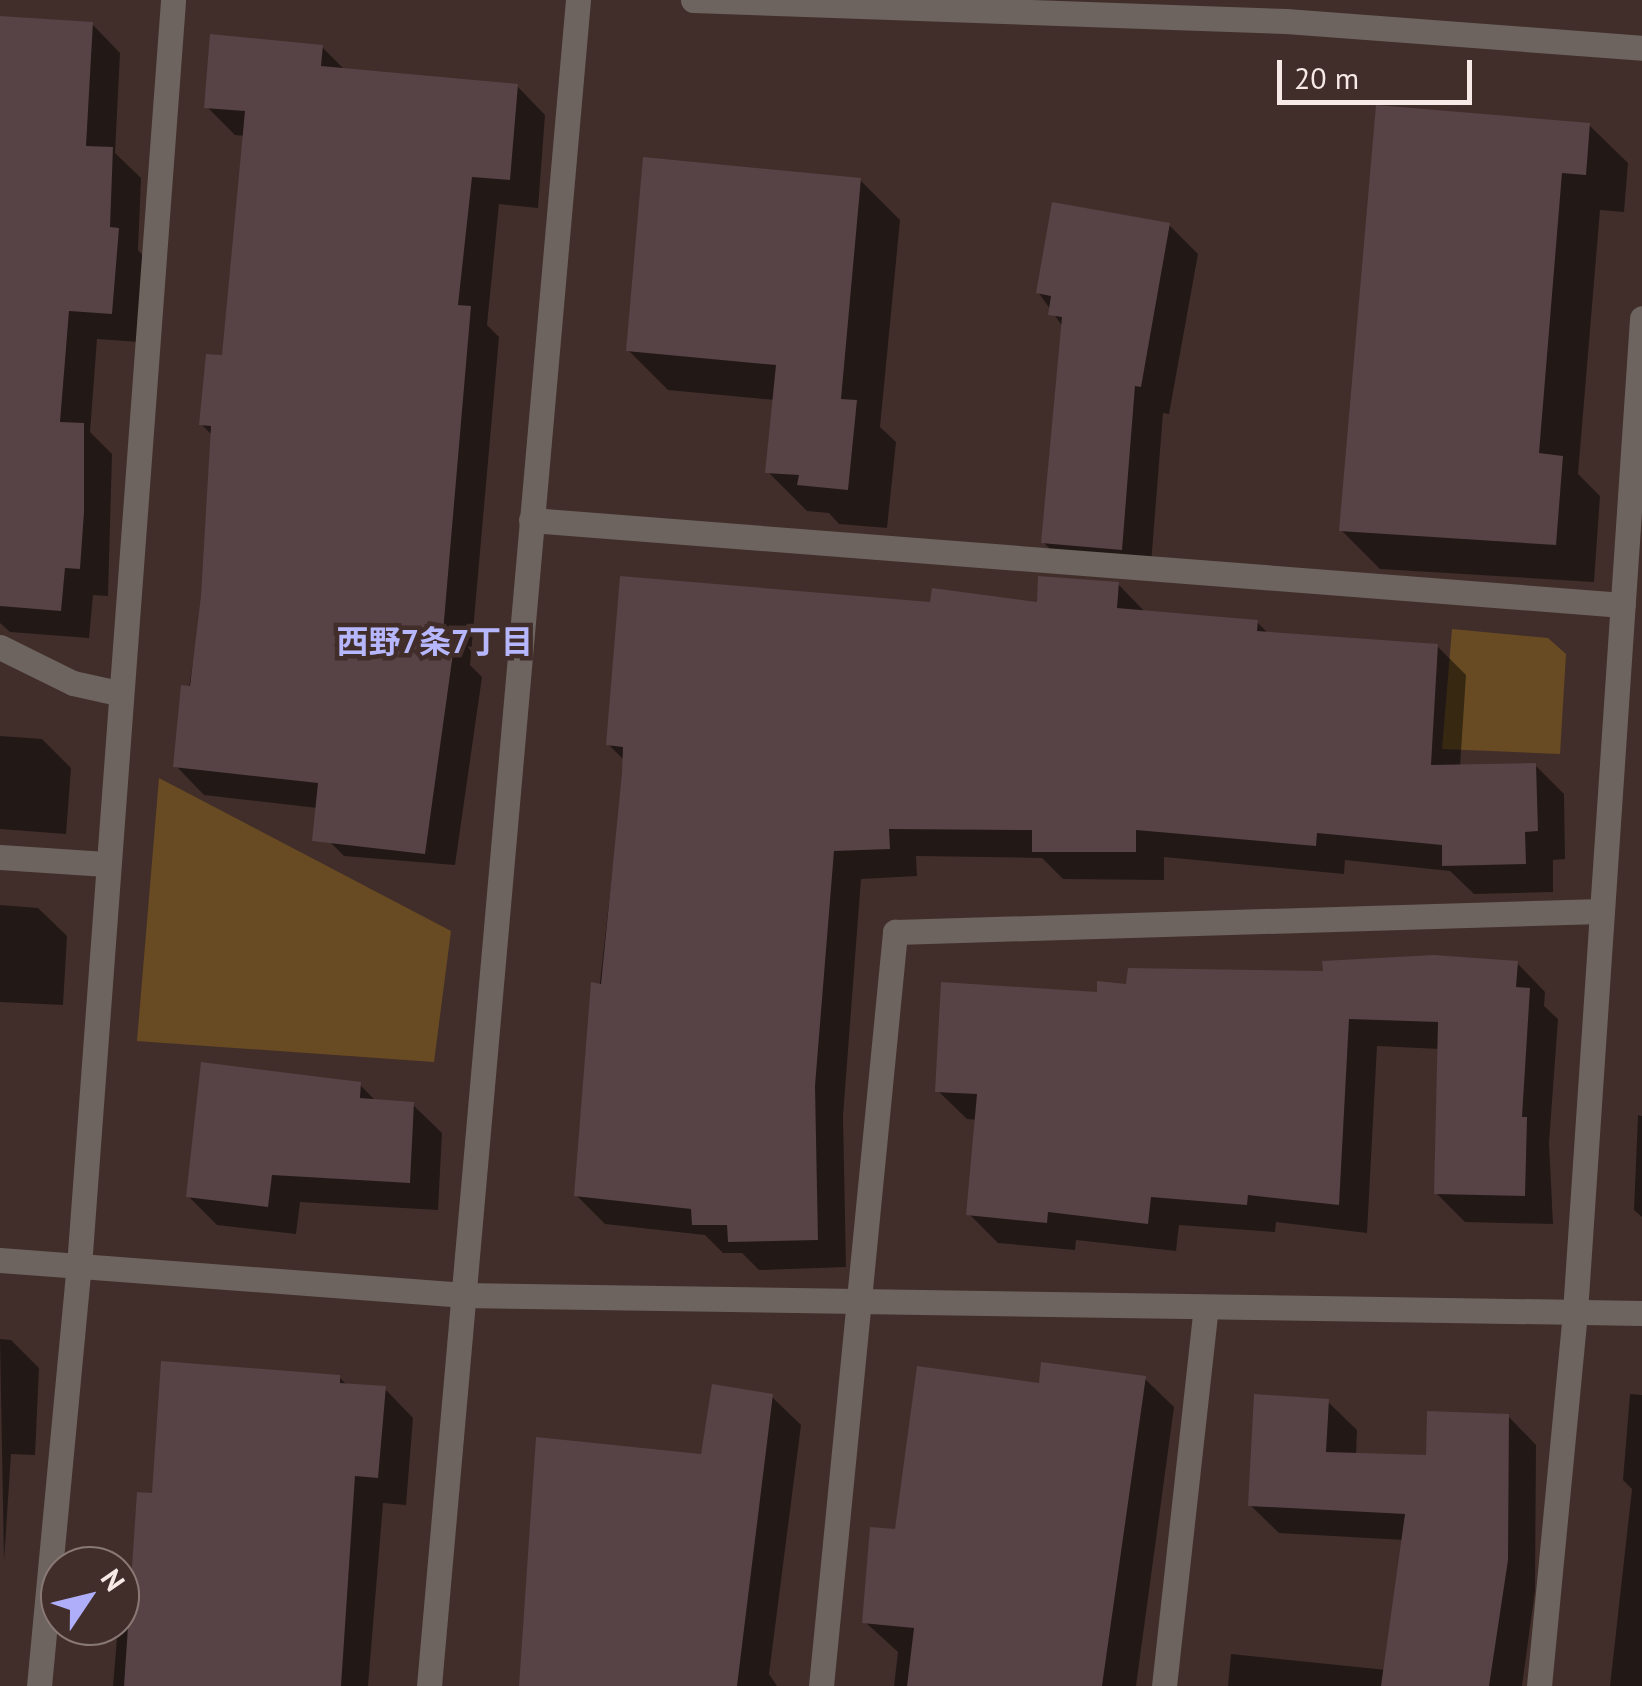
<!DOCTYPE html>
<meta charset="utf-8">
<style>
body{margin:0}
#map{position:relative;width:1642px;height:1686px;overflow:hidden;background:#412e2a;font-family:"PT Sans","Noto Sans JP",sans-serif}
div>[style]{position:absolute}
.green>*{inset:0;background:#684b22}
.shadow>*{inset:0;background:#0007}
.building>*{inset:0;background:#574245}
.minor>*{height:25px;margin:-12.5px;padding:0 12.5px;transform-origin:12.5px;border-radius:12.5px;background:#6d645f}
span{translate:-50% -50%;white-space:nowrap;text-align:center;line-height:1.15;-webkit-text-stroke:9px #412e2a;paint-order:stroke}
.neighbourhood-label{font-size:32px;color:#b7b7fe;font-weight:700}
.north{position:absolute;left:40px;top:1546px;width:100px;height:100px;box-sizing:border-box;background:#412e2a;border:2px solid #897975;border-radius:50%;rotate:55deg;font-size:28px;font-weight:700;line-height:40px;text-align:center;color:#f6e9e6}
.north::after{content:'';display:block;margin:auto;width:35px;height:45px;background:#afaefa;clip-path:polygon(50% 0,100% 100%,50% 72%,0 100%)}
.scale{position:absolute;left:1277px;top:60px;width:195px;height:45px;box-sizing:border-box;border:5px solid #f6e9e6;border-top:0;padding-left:12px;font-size:30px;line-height:35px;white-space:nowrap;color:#f6e9e6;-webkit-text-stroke:8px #412e2a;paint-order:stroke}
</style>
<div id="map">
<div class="green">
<i style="clip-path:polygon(1452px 629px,1548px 638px,1566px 654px,1560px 754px,1442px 749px)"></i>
<i style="clip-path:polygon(159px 778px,451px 931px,434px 1062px,137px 1041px)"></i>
</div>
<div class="shadow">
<i style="clip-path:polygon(0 18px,92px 24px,120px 53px,115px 153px,141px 178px,138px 250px,146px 259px,140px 342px,97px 339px,90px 432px,112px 454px,108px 596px,93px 595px,89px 638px,10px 632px,0 623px)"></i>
<i style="clip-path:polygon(322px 47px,345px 70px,517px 86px,545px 115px,538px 208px,499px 204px,487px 325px,499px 337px,470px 665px,482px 677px,455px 865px,344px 856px,316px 828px,318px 808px,204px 795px,176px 766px,204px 596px,213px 436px,201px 424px,224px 358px,245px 136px,235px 135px,207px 107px)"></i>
<i style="clip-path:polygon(1589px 125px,1628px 163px,1624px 212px,1600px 210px,1578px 474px,1600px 496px,1594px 582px,1380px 569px,1341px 530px)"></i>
<i style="clip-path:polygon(860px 180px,900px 220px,880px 427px,896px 442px,887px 528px,839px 524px,829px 513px,807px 511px,768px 472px,775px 400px,668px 390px,628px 350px)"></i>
<i style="clip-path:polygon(1169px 225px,1198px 254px,1169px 414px,1163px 413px,1150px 577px,1072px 571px,1043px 542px,1063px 327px,1038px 292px)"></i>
<i style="clip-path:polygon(1118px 584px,1146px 613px,1257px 622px,1269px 634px,1437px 646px,1466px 675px,1460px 767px,1535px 765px,1564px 794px,1565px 859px,1553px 860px,1553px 892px,1474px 894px,1450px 871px,1345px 860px,1344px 874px,1164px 857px,1164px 880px,1063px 879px,1042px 858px,916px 856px,917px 876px,861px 879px,843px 1116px,846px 1267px,759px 1270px,742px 1253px,723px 1253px,705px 1235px,605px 1224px,576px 1195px,625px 761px,608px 744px,932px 605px,1039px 604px)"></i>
<i style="clip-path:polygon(0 736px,42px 739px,71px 768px,66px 834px,0 829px)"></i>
<i style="clip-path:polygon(0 905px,38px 908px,67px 936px,63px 1005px,0 1002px)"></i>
<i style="clip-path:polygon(1517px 963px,1545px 992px,1544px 1006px,1558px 1019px,1549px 1143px,1553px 1224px,1465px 1222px,1436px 1193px,1440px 1049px,1377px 1046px,1367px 1233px,1276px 1222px,1275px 1232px,1179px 1225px,1176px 1251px,1076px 1240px,1075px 1250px,998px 1243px,969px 1214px,978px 1120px,967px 1119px,938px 1091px,1099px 994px,1128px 987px)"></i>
<i style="clip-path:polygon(360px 1085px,377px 1102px,413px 1105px,442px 1133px,438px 1210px,300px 1202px,296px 1234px,217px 1225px,188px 1196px)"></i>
<i style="clip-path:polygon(1638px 1115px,1642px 1116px,1642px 1217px,1634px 1210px)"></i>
<i style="clip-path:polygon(0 1339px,11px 1340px,39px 1368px,35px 1455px,11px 1454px,4px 1561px)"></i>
<i style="clip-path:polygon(339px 1377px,348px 1386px,385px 1389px,413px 1418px,406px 1505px,383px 1503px,368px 1686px,113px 1686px,118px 1626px,129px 1624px,154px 1496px)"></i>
<i style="clip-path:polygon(1145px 1379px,1174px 1407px,1136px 1686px,894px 1686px,898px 1652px,865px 1622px,897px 1532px,1041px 1385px)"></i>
<i style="clip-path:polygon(1630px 1394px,1642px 1395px,1642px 1686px,1610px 1686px,1632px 1489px,1623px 1480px)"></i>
<i style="clip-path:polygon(772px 1397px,801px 1425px,769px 1674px,777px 1686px,521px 1686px,703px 1457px)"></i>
<i style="clip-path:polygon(1328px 1402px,1357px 1430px,1356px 1456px,1428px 1457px,1508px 1416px,1536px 1445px,1535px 1590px,1522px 1686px,1228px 1686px,1231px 1654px,1386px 1670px,1404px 1540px,1279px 1533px,1250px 1505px)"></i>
</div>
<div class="building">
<i style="clip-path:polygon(0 16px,93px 22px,86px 146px,113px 147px,110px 227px,119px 228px,112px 314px,69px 311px,60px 422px,84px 423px,84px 512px,80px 569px,65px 568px,61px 611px,0 606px)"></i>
<i style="clip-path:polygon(210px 34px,323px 45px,321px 66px,518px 84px,510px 180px,472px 177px,458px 305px,471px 306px,442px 644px,454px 646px,425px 854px,312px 841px,318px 783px,173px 767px,181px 685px,190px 686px,201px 596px,211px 426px,199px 425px,206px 354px,222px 355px,245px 111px,204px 108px)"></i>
<i style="clip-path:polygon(1376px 105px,1590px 123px,1586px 175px,1562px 173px,1539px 453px,1563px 456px,1556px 545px,1339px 531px)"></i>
<i style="clip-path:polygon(643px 157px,861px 178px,841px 399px,857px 400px,848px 490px,797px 485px,799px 475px,765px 473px,776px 365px,626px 351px)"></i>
<i style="clip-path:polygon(1052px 202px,1170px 223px,1141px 387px,1135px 386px,1122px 550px,1041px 543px,1062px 317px,1048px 315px,1051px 296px,1036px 293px)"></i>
<i style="clip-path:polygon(620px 576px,930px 602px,932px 588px,1037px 602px,1038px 576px,1119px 582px,1117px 608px,1258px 620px,1257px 631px,1438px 644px,1431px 765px,1536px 763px,1538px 831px,1525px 832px,1526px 864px,1442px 866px,1442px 845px,1317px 833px,1316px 846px,1136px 830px,1136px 852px,1032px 852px,1032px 830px,889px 829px,890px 849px,834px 851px,815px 1086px,818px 1240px,728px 1242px,727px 1225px,692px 1225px,691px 1209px,574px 1196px,591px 982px,601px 984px,622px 773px,623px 747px,606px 745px)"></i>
<i style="clip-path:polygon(1434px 955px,1518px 961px,1516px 987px,1530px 988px,1522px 1117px,1527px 1117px,1525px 1196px,1434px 1194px,1438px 1022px,1349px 1019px,1339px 1205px,1248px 1195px,1247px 1205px,1151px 1197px,1148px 1224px,1048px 1212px,1047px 1223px,966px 1215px,977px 1094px,935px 1092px,941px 982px,1097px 992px,1097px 981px,1126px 984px,1128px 968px,1323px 971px,1322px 961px)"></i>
<i style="clip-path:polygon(201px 1062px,361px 1082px,360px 1098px,414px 1102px,410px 1183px,272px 1175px,268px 1207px,186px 1197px)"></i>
<i style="clip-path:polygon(161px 1361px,340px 1375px,340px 1383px,386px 1386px,378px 1478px,355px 1476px,341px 1686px,124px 1686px,137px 1492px,152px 1493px)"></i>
<i style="clip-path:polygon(1041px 1362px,1146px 1376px,1102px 1686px,907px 1686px,914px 1628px,862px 1623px,870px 1527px,895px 1529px,917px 1366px,1039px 1383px)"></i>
<i style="clip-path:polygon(712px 1384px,773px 1394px,737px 1686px,519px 1686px,536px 1437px,701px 1454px)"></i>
<i style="clip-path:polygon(1254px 1394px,1329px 1399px,1326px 1452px,1426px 1455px,1427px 1411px,1509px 1414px,1508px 1560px,1489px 1686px,1381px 1686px,1405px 1514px,1248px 1506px)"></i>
</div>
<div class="minor">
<i style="left:693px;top:0;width:593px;rotate:2.03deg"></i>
<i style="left:1286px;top:21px;width:357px;rotate:4.3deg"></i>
<i style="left:531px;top:520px;width:1095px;rotate:4.45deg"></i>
<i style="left:0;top:647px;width:81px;rotate:26.3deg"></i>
<i style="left:73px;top:683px;width:46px;rotate:12.5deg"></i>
<i style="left:0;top:857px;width:106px;rotate:3.8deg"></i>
<i style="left:0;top:1260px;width:463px;rotate:4.3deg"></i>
<i style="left:462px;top:1295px;width:1180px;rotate:0.87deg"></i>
<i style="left:39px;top:1686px;width:422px;rotate:-84.6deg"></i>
<i style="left:79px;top:1266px;width:1269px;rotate:-85.75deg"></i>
<i style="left:429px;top:1686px;width:1693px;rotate:-84.95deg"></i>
<i style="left:821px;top:1686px;width:758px;rotate:-84.39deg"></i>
<i style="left:895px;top:932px;width:707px;rotate:-1.7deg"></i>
<i style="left:1164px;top:1686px;width:381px;rotate:-83.7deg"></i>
<i style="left:1539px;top:1686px;width:376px;rotate:-84.5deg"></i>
<i style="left:1575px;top:1312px;width:996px;rotate:-86.14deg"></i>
</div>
<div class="neighbourhood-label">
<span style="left:435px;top:641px">西野7条7丁目</span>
</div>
<div class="north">N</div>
<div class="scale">20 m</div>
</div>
